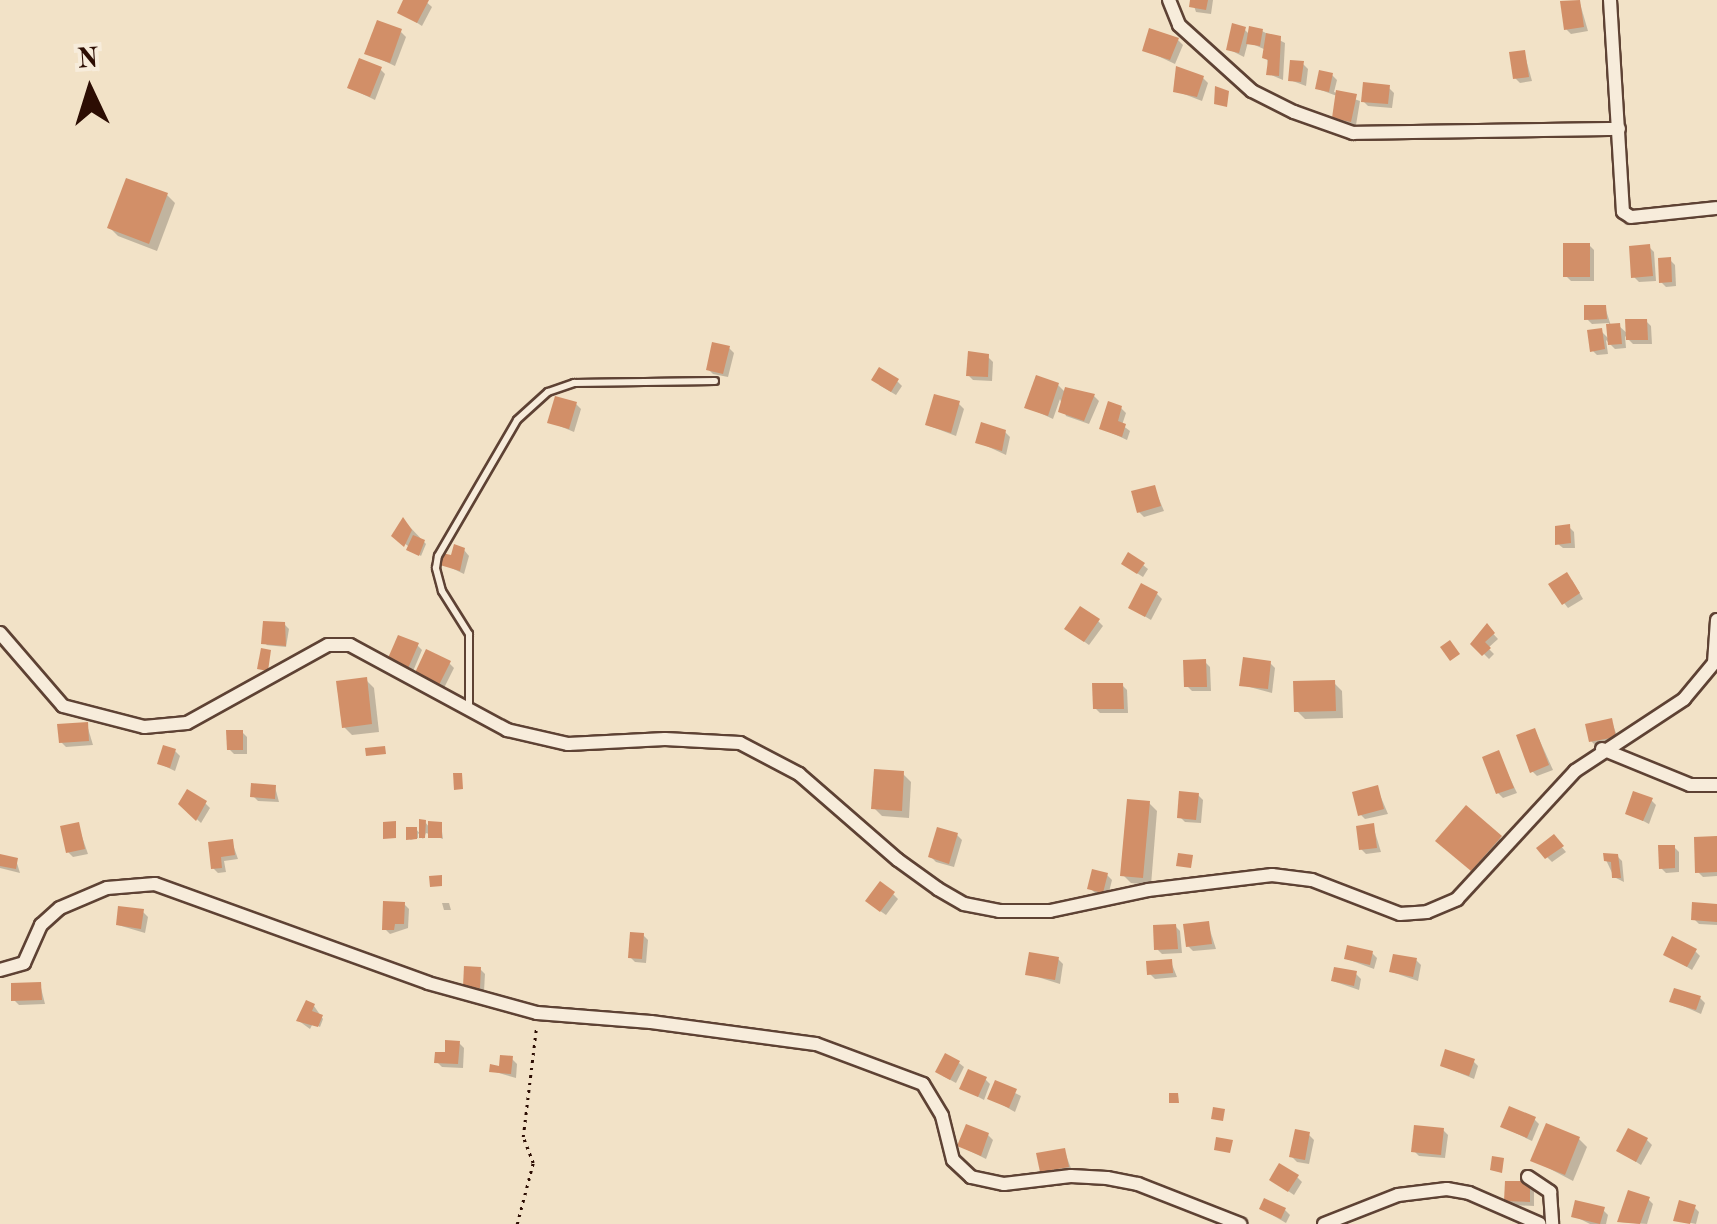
<!DOCTYPE html>
<style>
body{margin:0}
#map{position:relative;width:1717px;height:1224px;overflow:hidden;background:#f2e2c7;font-family:"Old Standard TT",serif}
div>[style]{position:absolute}
.shadow>*{inset:0;background:#0003}
.building>*{inset:0;background:#d28f68}
.path>*{height:2.5px;margin-top:-1.25px;transform-origin:0;background:repeating-linear-gradient(90deg,#2c0d03 0 2.5px,transparent 0 7.5px)}
.roads{filter:drop-shadow(2px 0 #5e4234) drop-shadow(-2px 0 #5e4234) drop-shadow(0 2px #5e4234) drop-shadow(0 -2px #5e4234)}
.lane>*{height:6px;margin:-3px;padding:0 3px;transform-origin:3px;border-radius:3px;background:#f7ecdb}
.street>*{height:12px;margin:-6px;padding:0 6px;transform-origin:6px;border-radius:6px;background:#f7ecdb}
span{translate:-50% -50%;white-space:nowrap;text-align:center;line-height:1.15;-webkit-text-stroke:9px #f7ecdb;paint-order:stroke}
.north{position:absolute;left:40px;top:40px;width:100px;height:100px;-webkit-text-stroke:8px #f7ecdb;paint-order:stroke;rotate:356deg;font-size:28px;font-weight:700;line-height:40px;text-align:center;color:#2c0d03}
.north::after{content:'';display:block;margin:auto;width:35px;height:45px;background:#2c0d03;clip-path:polygon(50% 0,100% 100%,50% 72%,0 100%)}
</style>
<div id="map">
<div class="shadow">
<i style="clip-path:polygon(406px 0,424px 0,432px 7px,422px 26px,400px 12px)"></i>
<i style="clip-path:polygon(1192px 0,1213px 0,1211px 14px,1196px 12px)"></i>
<i style="clip-path:polygon(1579px 0,1588px 31px,1571px 34px,1566px 29px)"></i>
<i style="clip-path:polygon(1244px 29px,1250px 35px,1262px 31px,1285px 43px,1283px 80px,1269px 74px,1266px 50px,1248px 42px,1244px 57px,1228px 49px)"></i>
<i style="clip-path:polygon(401px 32px,406px 37px,395px 66px,367px 53px)"></i>
<i style="clip-path:polygon(1178px 40px,1183px 45px,1175px 64px,1145px 50px)"></i>
<i style="clip-path:polygon(1524px 52px,1532px 81px,1520px 83px,1515px 78px)"></i>
<i style="clip-path:polygon(1303px 64px,1308px 69px,1306px 86px,1290px 80px)"></i>
<i style="clip-path:polygon(380px 69px,385px 74px,375px 100px,350px 88px)"></i>
<i style="clip-path:polygon(1332px 75px,1337px 80px,1334px 92px,1360px 101px,1356px 125px,1340px 122px,1335px 117px,1337px 96px,1318px 89px)"></i>
<i style="clip-path:polygon(1203px 78px,1208px 83px,1202px 101px,1176px 91px)"></i>
<i style="clip-path:polygon(1389px 88px,1394px 93px,1392px 108px,1368px 106px,1363px 101px)"></i>
<i style="clip-path:polygon(167px 195px,175px 203px,157px 251px,118px 236px,110px 228px)"></i>
<i style="clip-path:polygon(1589px 245px,1594px 250px,1594px 281px,1571px 281px,1566px 276px)"></i>
<i style="clip-path:polygon(1649px 247px,1654px 252px,1656px 281px,1639px 282px,1634px 277px)"></i>
<i style="clip-path:polygon(1670px 260px,1675px 265px,1676px 286px,1666px 287px,1661px 282px)"></i>
<i style="clip-path:polygon(1605px 307px,1611px 326px,1619px 326px,1628px 334px,1646px 321px,1651px 326px,1652px 344px,1633px 344px,1625px 336px,1626px 348px,1615px 349px,1606px 340px,1608px 354px,1597px 355px,1592px 350px,1601px 331px,1610px 340px,1609px 323px,1592px 324px,1587px 319px)"></i>
<i style="clip-path:polygon(729px 348px,734px 353px,728px 377px,713px 374px,708px 369px)"></i>
<i style="clip-path:polygon(988px 357px,993px 362px,992px 381px,973px 380px,968px 375px)"></i>
<i style="clip-path:polygon(897px 381px,902px 386px,896px 395px,879px 385px)"></i>
<i style="clip-path:polygon(1058px 385px,1066px 393px,1094px 396px,1099px 401px,1089px 424px,1066px 416px,1060px 399px,1053px 419px,1027px 407px)"></i>
<i style="clip-path:polygon(576px 404px,581px 409px,574px 432px,550px 422px)"></i>
<i style="clip-path:polygon(959px 404px,964px 409px,956px 436px,927px 425px)"></i>
<i style="clip-path:polygon(1121px 408px,1126px 413px,1122px 425px,1130px 431px,1127px 440px,1101px 428px)"></i>
<i style="clip-path:polygon(1005px 432px,1010px 437px,1006px 455px,978px 442px)"></i>
<i style="clip-path:polygon(1154px 487px,1164px 511px,1144px 517px,1139px 512px)"></i>
<i style="clip-path:polygon(408px 525px,426px 544px,421px 556px,395px 536px)"></i>
<i style="clip-path:polygon(1569px 527px,1574px 532px,1575px 548px,1563px 548px,1558px 544px)"></i>
<i style="clip-path:polygon(464px 550px,469px 556px,464px 574px,443px 564px)"></i>
<i style="clip-path:polygon(1143px 565px,1148px 569px,1143px 577px,1129px 568px)"></i>
<i style="clip-path:polygon(1572px 580px,1583px 599px,1568px 608px,1564px 603px)"></i>
<i style="clip-path:polygon(1157px 594px,1162px 599px,1151px 620px,1131px 608px)"></i>
<i style="clip-path:polygon(1098px 621px,1103px 626px,1089px 645px,1072px 633px)"></i>
<i style="clip-path:polygon(284px 624px,289px 629px,286px 647px,266px 645px)"></i>
<i style="clip-path:polygon(1487px 627px,1498px 639px,1488px 648px,1494px 654px,1489px 659px,1473px 643px)"></i>
<i style="clip-path:polygon(417px 645px,422px 650px,411px 676px,393px 669px)"></i>
<i style="clip-path:polygon(1205px 662px,1210px 667px,1211px 691px,1192px 691px,1187px 686px)"></i>
<i style="clip-path:polygon(449px 663px,454px 668px,442px 692px,421px 681px)"></i>
<i style="clip-path:polygon(1270px 663px,1275px 668px,1272px 693px,1242px 685px)"></i>
<i style="clip-path:polygon(366px 680px,374px 688px,379px 732px,352px 735px,344px 727px)"></i>
<i style="clip-path:polygon(1334px 683px,1342px 691px,1343px 718px,1305px 719px,1297px 711px)"></i>
<i style="clip-path:polygon(1122px 685px,1127px 690px,1128px 713px,1100px 713px,1095px 708px)"></i>
<i style="clip-path:polygon(1611px 720px,1619px 741px,1596px 746px,1591px 741px)"></i>
<i style="clip-path:polygon(87px 725px,93px 745px,66px 747px,61px 742px)"></i>
<i style="clip-path:polygon(1535px 730px,1553px 770px,1537px 776px,1532px 771px)"></i>
<i style="clip-path:polygon(242px 732px,247px 737px,247px 754px,234px 754px,229px 749px)"></i>
<i style="clip-path:polygon(175px 751px,180px 756px,175px 771px,160px 764px)"></i>
<i style="clip-path:polygon(1498px 753px,1517px 793px,1503px 798px,1498px 793px)"></i>
<i style="clip-path:polygon(903px 774px,911px 782px,909px 818px,882px 816px,874px 808px)"></i>
<i style="clip-path:polygon(275px 787px,279px 802px,258px 801px,253px 796px)"></i>
<i style="clip-path:polygon(1377px 788px,1388px 814px,1365px 819px,1360px 814px)"></i>
<i style="clip-path:polygon(1198px 795px,1203px 800px,1201px 823px,1185px 822px,1180px 817px)"></i>
<i style="clip-path:polygon(1651px 800px,1656px 805px,1649px 824px,1628px 813px)"></i>
<i style="clip-path:polygon(205px 803px,210px 808px,201px 823px,181px 804px)"></i>
<i style="clip-path:polygon(1149px 803px,1157px 811px,1151px 885px,1131px 883px,1123px 875px)"></i>
<i style="clip-path:polygon(425px 822px,430px 828px,441px 824px,443px 839px,426px 833px,423px 839px,418px 833px,418px 838px,410px 840px,416px 829px,421px 835px)"></i>
<i style="clip-path:polygon(78px 825px,88px 854px,73px 857px,68px 852px)"></i>
<i style="clip-path:polygon(1373px 826px,1381px 852px,1366px 854px,1361px 849px)"></i>
<i style="clip-path:polygon(957px 835px,962px 840px,954px 867px,936px 862px,931px 857px)"></i>
<i style="clip-path:polygon(1500px 838px,1508px 845px,1480px 877px,1447px 849px)"></i>
<i style="clip-path:polygon(1554px 838px,1566px 852px,1552px 862px,1547px 857px)"></i>
<i style="clip-path:polygon(1717px 838px,1717px 876px,1703px 877px,1698px 872px)"></i>
<i style="clip-path:polygon(232px 842px,238px 859px,224px 861px,226px 872px,218px 873px,213px 868px,210px 844px)"></i>
<i style="clip-path:polygon(1674px 847px,1679px 852px,1679px 872px,1666px 873px,1661px 868px)"></i>
<i style="clip-path:polygon(1617px 856px,1622px 861px,1624px 882px,1614px 877px,1606px 860px)"></i>
<i style="clip-path:polygon(0 857px,16px 860px,20px 873px,0 868px)"></i>
<i style="clip-path:polygon(1107px 875px,1112px 880px,1108px 896px,1095px 893px,1090px 888px)"></i>
<i style="clip-path:polygon(893px 894px,898px 899px,886px 915px,873px 906px)"></i>
<i style="clip-path:polygon(442px 903px,449px 903px,451px 910px,444px 910px)"></i>
<i style="clip-path:polygon(404px 904px,409px 909px,408px 928px,390px 934px,385px 929px)"></i>
<i style="clip-path:polygon(1717px 906px,1717px 925px,1699px 924px,1694px 919px)"></i>
<i style="clip-path:polygon(143px 912px,148px 917px,145px 933px,118px 925px)"></i>
<i style="clip-path:polygon(1208px 924px,1216px 949px,1193px 951px,1188px 946px)"></i>
<i style="clip-path:polygon(1175px 926px,1180px 931px,1182px 953px,1162px 954px,1157px 949px)"></i>
<i style="clip-path:polygon(643px 935px,648px 940px,646px 963px,635px 962px,630px 957px)"></i>
<i style="clip-path:polygon(1695px 951px,1700px 956px,1692px 970px,1666px 954px)"></i>
<i style="clip-path:polygon(1372px 953px,1377px 958px,1374px 969px,1347px 959px)"></i>
<i style="clip-path:polygon(1058px 959px,1063px 964px,1060px 984px,1028px 974px)"></i>
<i style="clip-path:polygon(1416px 960px,1421px 965px,1418px 981px,1392px 972px)"></i>
<i style="clip-path:polygon(1171px 962px,1177px 977px,1155px 979px,1150px 974px)"></i>
<i style="clip-path:polygon(480px 969px,485px 974px,484px 991px,470px 991px,465px 986px)"></i>
<i style="clip-path:polygon(1356px 974px,1361px 979px,1359px 990px,1333px 981px)"></i>
<i style="clip-path:polygon(40px 984px,45px 1004px,19px 1005px,14px 1000px)"></i>
<i style="clip-path:polygon(1700px 998px,1705px 1003px,1701px 1014px,1672px 1001px)"></i>
<i style="clip-path:polygon(314px 1006px,323px 1019px,320px 1027px,313px 1023px,310px 1029px,299px 1021px)"></i>
<i style="clip-path:polygon(459px 1043px,464px 1048px,463px 1068px,442px 1067px,437px 1062px)"></i>
<i style="clip-path:polygon(512px 1059px,517px 1064px,516px 1078px,492px 1071px)"></i>
<i style="clip-path:polygon(1473px 1061px,1478px 1066px,1474px 1079px,1443px 1066px)"></i>
<i style="clip-path:polygon(959px 1063px,964px 1067px,956px 1083px,943px 1076px)"></i>
<i style="clip-path:polygon(985px 1079px,990px 1084px,984px 1100px,962px 1088px)"></i>
<i style="clip-path:polygon(996px 1083px,1021px 1096px,1015px 1112px,990px 1098px)"></i>
<i style="clip-path:polygon(1534px 1119px,1539px 1124px,1532px 1141px,1503px 1127px)"></i>
<i style="clip-path:polygon(1443px 1130px,1448px 1135px,1445px 1158px,1419px 1156px,1414px 1151px)"></i>
<i style="clip-path:polygon(988px 1135px,993px 1140px,986px 1159px,960px 1146px)"></i>
<i style="clip-path:polygon(1309px 1135px,1314px 1140px,1309px 1164px,1297px 1162px,1292px 1157px)"></i>
<i style="clip-path:polygon(1579px 1139px,1587px 1147px,1573px 1181px,1533px 1160px)"></i>
<i style="clip-path:polygon(1647px 1140px,1652px 1145px,1641px 1165px,1619px 1151px)"></i>
<i style="clip-path:polygon(1064px 1150px,1072px 1171px,1047px 1176px,1042px 1171px)"></i>
<i style="clip-path:polygon(1297px 1177px,1302px 1182px,1294px 1195px,1272px 1180px)"></i>
<i style="clip-path:polygon(1529px 1183px,1534px 1188px,1534px 1206px,1512px 1205px,1507px 1200px)"></i>
<i style="clip-path:polygon(1648px 1199px,1653px 1204px,1647px 1224px,1620px 1222px)"></i>
<i style="clip-path:polygon(1694px 1207px,1699px 1212px,1696px 1224px,1676px 1220px)"></i>
<i style="clip-path:polygon(1262px 1209px,1285px 1210px,1290px 1215px,1286px 1223px)"></i>
<i style="clip-path:polygon(1603px 1210px,1608px 1215px,1606px 1224px,1590px 1224px,1574px 1216px)"></i>
</div>
<div class="building">
<i style="clip-path:polygon(403px 0,429px 0,417px 23px,397px 13px)"></i>
<i style="clip-path:polygon(1190px 0,1208px 0,1206px 10px,1189px 7px)"></i>
<i style="clip-path:polygon(1580px 0,1584px 27px,1564px 30px,1560px 1px)"></i>
<i style="clip-path:polygon(377px 20px,402px 29px,390px 63px,364px 54px)"></i>
<i style="clip-path:polygon(1232px 23px,1246px 27px,1239px 53px,1226px 50px)"></i>
<i style="clip-path:polygon(1249px 26px,1263px 29px,1260px 46px,1246px 44px)"></i>
<i style="clip-path:polygon(1149px 28px,1179px 38px,1170px 60px,1142px 51px)"></i>
<i style="clip-path:polygon(1266px 33px,1281px 36px,1279px 76px,1266px 75px,1268px 60px,1262px 58px)"></i>
<i style="clip-path:polygon(1525px 50px,1529px 77px,1513px 79px,1509px 52px)"></i>
<i style="clip-path:polygon(359px 58px,382px 67px,370px 97px,347px 88px)"></i>
<i style="clip-path:polygon(1290px 60px,1304px 61px,1301px 82px,1288px 81px)"></i>
<i style="clip-path:polygon(1176px 66px,1204px 76px,1197px 97px,1173px 92px)"></i>
<i style="clip-path:polygon(1319px 70px,1333px 73px,1329px 92px,1315px 89px)"></i>
<i style="clip-path:polygon(1363px 82px,1390px 85px,1388px 104px,1361px 102px)"></i>
<i style="clip-path:polygon(1215px 86px,1229px 91px,1227px 107px,1214px 104px)"></i>
<i style="clip-path:polygon(1336px 90px,1357px 94px,1351px 122px,1332px 118px)"></i>
<i style="clip-path:polygon(126px 178px,168px 193px,149px 244px,107px 228px)"></i>
<i style="clip-path:polygon(1563px 243px,1590px 243px,1590px 277px,1563px 277px)"></i>
<i style="clip-path:polygon(1650px 244px,1653px 276px,1631px 278px,1629px 246px)"></i>
<i style="clip-path:polygon(1671px 257px,1672px 282px,1659px 283px,1658px 258px)"></i>
<i style="clip-path:polygon(1584px 305px,1606px 305px,1607px 319px,1584px 320px)"></i>
<i style="clip-path:polygon(1625px 319px,1647px 319px,1648px 340px,1626px 340px)"></i>
<i style="clip-path:polygon(1620px 323px,1622px 344px,1608px 345px,1606px 324px)"></i>
<i style="clip-path:polygon(1602px 328px,1605px 349px,1590px 352px,1587px 330px)"></i>
<i style="clip-path:polygon(712px 342px,730px 346px,723px 374px,706px 370px)"></i>
<i style="clip-path:polygon(968px 351px,989px 354px,988px 377px,966px 376px)"></i>
<i style="clip-path:polygon(879px 367px,899px 379px,891px 392px,871px 380px)"></i>
<i style="clip-path:polygon(1036px 375px,1059px 383px,1048px 416px,1024px 408px)"></i>
<i style="clip-path:polygon(1065px 387px,1095px 394px,1084px 421px,1058px 412px)"></i>
<i style="clip-path:polygon(934px 394px,960px 401px,951px 433px,925px 425px)"></i>
<i style="clip-path:polygon(555px 396px,577px 402px,569px 429px,547px 423px)"></i>
<i style="clip-path:polygon(1108px 401px,1122px 406px,1118px 421px,1126px 424px,1122px 437px,1099px 429px)"></i>
<i style="clip-path:polygon(981px 422px,1006px 430px,1002px 451px,975px 443px)"></i>
<i style="clip-path:polygon(1155px 485px,1161px 506px,1137px 513px,1131px 491px)"></i>
<i style="clip-path:polygon(403px 517px,412px 530px,404px 547px,391px 536px)"></i>
<i style="clip-path:polygon(1570px 524px,1571px 543px,1555px 545px,1555px 526px)"></i>
<i style="clip-path:polygon(413px 535px,425px 540px,419px 556px,406px 550px)"></i>
<i style="clip-path:polygon(454px 544px,465px 548px,460px 571px,440px 565px,442px 553px,451px 555px)"></i>
<i style="clip-path:polygon(1128px 552px,1145px 563px,1137px 574px,1121px 564px)"></i>
<i style="clip-path:polygon(1567px 572px,1580px 593px,1562px 605px,1548px 584px)"></i>
<i style="clip-path:polygon(1141px 583px,1158px 592px,1145px 617px,1128px 608px)"></i>
<i style="clip-path:polygon(1080px 606px,1100px 619px,1084px 642px,1064px 629px)"></i>
<i style="clip-path:polygon(263px 621px,285px 622px,286px 646px,261px 644px)"></i>
<i style="clip-path:polygon(1487px 623px,1495px 633px,1485px 642px,1491px 648px,1482px 656px,1470px 644px)"></i>
<i style="clip-path:polygon(398px 635px,419px 643px,406px 673px,385px 665px)"></i>
<i style="clip-path:polygon(1450px 640px,1460px 654px,1450px 661px,1440px 647px)"></i>
<i style="clip-path:polygon(261px 648px,271px 650px,268px 671px,257px 669px)"></i>
<i style="clip-path:polygon(426px 649px,451px 661px,437px 689px,413px 677px)"></i>
<i style="clip-path:polygon(1243px 657px,1271px 661px,1268px 689px,1239px 686px)"></i>
<i style="clip-path:polygon(1206px 659px,1207px 687px,1184px 687px,1183px 660px)"></i>
<i style="clip-path:polygon(367px 677px,372px 724px,342px 728px,336px 681px)"></i>
<i style="clip-path:polygon(1335px 680px,1336px 711px,1294px 712px,1293px 681px)"></i>
<i style="clip-path:polygon(1092px 683px,1123px 683px,1124px 709px,1093px 709px)"></i>
<i style="clip-path:polygon(1612px 718px,1616px 737px,1589px 742px,1585px 724px)"></i>
<i style="clip-path:polygon(88px 722px,89px 741px,59px 743px,57px 724px)"></i>
<i style="clip-path:polygon(1535px 728px,1549px 765px,1530px 773px,1516px 735px)"></i>
<i style="clip-path:polygon(226px 730px,243px 730px,243px 750px,227px 750px)"></i>
<i style="clip-path:polygon(163px 745px,176px 749px,170px 768px,157px 764px)"></i>
<i style="clip-path:polygon(385px 746px,386px 754px,366px 756px,365px 748px)"></i>
<i style="clip-path:polygon(1499px 750px,1514px 788px,1496px 794px,1482px 757px)"></i>
<i style="clip-path:polygon(874px 769px,904px 771px,902px 811px,871px 809px)"></i>
<i style="clip-path:polygon(453px 773px,462px 773px,463px 789px,454px 790px)"></i>
<i style="clip-path:polygon(251px 783px,276px 785px,275px 799px,250px 797px)"></i>
<i style="clip-path:polygon(1378px 785px,1384px 809px,1358px 816px,1352px 792px)"></i>
<i style="clip-path:polygon(187px 789px,207px 801px,196px 821px,178px 804px)"></i>
<i style="clip-path:polygon(1179px 791px,1199px 793px,1196px 820px,1177px 818px)"></i>
<i style="clip-path:polygon(1633px 791px,1653px 798px,1643px 821px,1625px 814px)"></i>
<i style="clip-path:polygon(1127px 799px,1150px 801px,1143px 878px,1120px 876px)"></i>
<i style="clip-path:polygon(1466px 805px,1502px 836px,1471px 871px,1435px 841px)"></i>
<i style="clip-path:polygon(419px 819px,426px 820px,425px 838px,419px 838px)"></i>
<i style="clip-path:polygon(396px 821px,396px 838px,383px 839px,383px 822px)"></i>
<i style="clip-path:polygon(428px 821px,442px 822px,442px 838px,428px 838px)"></i>
<i style="clip-path:polygon(79px 822px,85px 849px,66px 853px,60px 826px)"></i>
<i style="clip-path:polygon(1374px 823px,1377px 848px,1359px 850px,1356px 826px)"></i>
<i style="clip-path:polygon(406px 827px,417px 827px,417px 839px,406px 840px)"></i>
<i style="clip-path:polygon(937px 827px,958px 833px,949px 864px,928px 857px)"></i>
<i style="clip-path:polygon(1554px 834px,1564px 846px,1545px 859px,1536px 848px)"></i>
<i style="clip-path:polygon(1717px 836px,1717px 872px,1695px 873px,1694px 837px)"></i>
<i style="clip-path:polygon(233px 839px,235px 855px,221px 857px,222px 868px,211px 869px,208px 842px)"></i>
<i style="clip-path:polygon(1658px 845px,1675px 845px,1675px 868px,1659px 869px)"></i>
<i style="clip-path:polygon(1178px 853px,1193px 855px,1191px 868px,1176px 866px)"></i>
<i style="clip-path:polygon(1603px 853px,1618px 854px,1621px 878px,1612px 878px,1611px 862px,1604px 861px)"></i>
<i style="clip-path:polygon(0 854px,18px 858px,16px 869px,0 866px)"></i>
<i style="clip-path:polygon(1092px 869px,1108px 873px,1103px 893px,1087px 889px)"></i>
<i style="clip-path:polygon(442px 875px,442px 886px,430px 887px,429px 876px)"></i>
<i style="clip-path:polygon(880px 881px,895px 892px,880px 912px,865px 901px)"></i>
<i style="clip-path:polygon(383px 901px,405px 902px,404px 924px,395px 924px,394px 930px,382px 930px)"></i>
<i style="clip-path:polygon(1692px 902px,1717px 904px,1717px 922px,1691px 920px)"></i>
<i style="clip-path:polygon(118px 906px,144px 909px,141px 929px,116px 925px)"></i>
<i style="clip-path:polygon(1209px 921px,1212px 944px,1186px 947px,1183px 924px)"></i>
<i style="clip-path:polygon(1176px 924px,1178px 949px,1154px 950px,1153px 925px)"></i>
<i style="clip-path:polygon(630px 932px,644px 933px,642px 959px,628px 958px)"></i>
<i style="clip-path:polygon(1672px 936px,1697px 949px,1687px 967px,1663px 955px)"></i>
<i style="clip-path:polygon(1347px 945px,1373px 951px,1370px 965px,1344px 959px)"></i>
<i style="clip-path:polygon(1029px 952px,1059px 957px,1055px 980px,1025px 975px)"></i>
<i style="clip-path:polygon(1393px 954px,1417px 958px,1413px 977px,1389px 972px)"></i>
<i style="clip-path:polygon(1172px 959px,1173px 973px,1147px 975px,1146px 961px)"></i>
<i style="clip-path:polygon(464px 966px,481px 967px,480px 988px,463px 987px)"></i>
<i style="clip-path:polygon(1334px 967px,1357px 971px,1354px 986px,1331px 981px)"></i>
<i style="clip-path:polygon(41px 982px,42px 1000px,11px 1001px,11px 983px)"></i>
<i style="clip-path:polygon(1674px 988px,1701px 996px,1696px 1010px,1669px 1002px)"></i>
<i style="clip-path:polygon(306px 1000px,315px 1004px,312px 1011px,323px 1015px,318px 1027px,296px 1021px)"></i>
<i style="clip-path:polygon(445px 1040px,460px 1041px,458px 1064px,434px 1063px,435px 1052px,445px 1052px)"></i>
<i style="clip-path:polygon(1445px 1049px,1475px 1059px,1469px 1076px,1440px 1066px)"></i>
<i style="clip-path:polygon(945px 1053px,960px 1061px,950px 1080px,935px 1072px)"></i>
<i style="clip-path:polygon(500px 1055px,513px 1056px,511px 1074px,489px 1072px,490px 1064px,499px 1066px)"></i>
<i style="clip-path:polygon(968px 1069px,987px 1077px,978px 1097px,959px 1089px)"></i>
<i style="clip-path:polygon(995px 1080px,1017px 1089px,1009px 1108px,987px 1099px)"></i>
<i style="clip-path:polygon(1169px 1093px,1178px 1093px,1179px 1103px,1169px 1103px)"></i>
<i style="clip-path:polygon(1509px 1106px,1536px 1117px,1527px 1138px,1500px 1127px)"></i>
<i style="clip-path:polygon(1213px 1107px,1225px 1109px,1223px 1121px,1211px 1119px)"></i>
<i style="clip-path:polygon(1546px 1123px,1580px 1137px,1565px 1175px,1530px 1161px)"></i>
<i style="clip-path:polygon(966px 1124px,989px 1133px,981px 1156px,957px 1146px)"></i>
<i style="clip-path:polygon(1414px 1125px,1444px 1128px,1441px 1155px,1411px 1152px)"></i>
<i style="clip-path:polygon(1628px 1128px,1648px 1138px,1636px 1162px,1616px 1151px)"></i>
<i style="clip-path:polygon(1295px 1129px,1310px 1132px,1305px 1160px,1289px 1157px)"></i>
<i style="clip-path:polygon(1216px 1137px,1233px 1140px,1230px 1153px,1214px 1150px)"></i>
<i style="clip-path:polygon(1065px 1148px,1069px 1167px,1040px 1172px,1036px 1153px)"></i>
<i style="clip-path:polygon(1492px 1156px,1504px 1158px,1502px 1173px,1490px 1170px)"></i>
<i style="clip-path:polygon(1279px 1163px,1299px 1175px,1288px 1192px,1269px 1180px)"></i>
<i style="clip-path:polygon(1505px 1181px,1530px 1181px,1530px 1202px,1504px 1201px)"></i>
<i style="clip-path:polygon(1628px 1190px,1650px 1197px,1640px 1224px,1617px 1222px)"></i>
<i style="clip-path:polygon(1264px 1198px,1286px 1208px,1281px 1219px,1259px 1209px)"></i>
<i style="clip-path:polygon(1575px 1200px,1605px 1207px,1600px 1224px,1571px 1217px)"></i>
<i style="clip-path:polygon(1679px 1200px,1696px 1205px,1690px 1224px,1673px 1221px)"></i>
</div>
<div class="path">
<i style="left:517px;top:1224px;width:63px;rotate:-75.3deg"></i>
<i style="left:533px;top:1163px;width:28px;rotate:-111deg"></i>
<i style="left:523px;top:1137px;width:109px;rotate:-83.1deg"></i>
</div>
<div class="roads">
<div class="lane">
<i style="left:469px;top:708px;width:74px;rotate:-90deg"></i>
<i style="left:469px;top:634px;width:51px;rotate:-122.1deg"></i>
<i style="left:442px;top:591px;width:24px;rotate:-105deg"></i>
<i style="left:436px;top:568px;width:12px;rotate:-81deg"></i>
<i style="left:438px;top:556px;width:157px;rotate:-59.8deg"></i>
<i style="left:517px;top:420px;width:42px;rotate:-42.1deg"></i>
<i style="left:548px;top:392px;width:28px;rotate:-19deg"></i>
<i style="left:574px;top:383px;width:141px;rotate:-0.8deg"></i>
</div>
<div class="street">
<i style="left:1169px;top:0;width:27px;rotate:68deg"></i>
<i style="left:1179px;top:25px;width:98px;rotate:42.1deg"></i>
<i style="left:1252px;top:91px;width:47px;rotate:26.6deg"></i>
<i style="left:1294px;top:112px;width:63px;rotate:19.6deg"></i>
<i style="left:1353px;top:133px;width:266px;rotate:-0.9deg"></i>
<i style="left:1610px;top:0;width:212px;rotate:86.5deg"></i>
<i style="left:1623px;top:212px;width:9px;rotate:32deg"></i>
<i style="left:1631px;top:217px;width:86px;rotate:-6deg"></i>
<i style="left:0;top:633px;width:96px;rotate:49.2deg"></i>
<i style="left:63px;top:706px;width:84px;rotate:14.5deg"></i>
<i style="left:144px;top:727px;width:43px;rotate:-5.3deg"></i>
<i style="left:187px;top:723px;width:161px;rotate:-29deg"></i>
<i style="left:328px;top:645px;width:22px"></i>
<i style="left:350px;top:645px;width:179px;rotate:28.4deg"></i>
<i style="left:507px;top:730px;width:63px;rotate:12.9deg"></i>
<i style="left:568px;top:744px;width:97px;rotate:-3deg"></i>
<i style="left:665px;top:739px;width:75px;rotate:3.1deg"></i>
<i style="left:740px;top:743px;width:67px;rotate:27.7deg"></i>
<i style="left:799px;top:774px;width:131px;rotate:41deg"></i>
<i style="left:898px;top:860px;width:49px;rotate:35.9deg"></i>
<i style="left:938px;top:889px;width:30px;rotate:30deg"></i>
<i style="left:964px;top:904px;width:36px;rotate:11deg"></i>
<i style="left:999px;top:911px;width:51px"></i>
<i style="left:1050px;top:911px;width:100px;rotate:-12.1deg"></i>
<i style="left:1148px;top:890px;width:125px;rotate:-6.9deg"></i>
<i style="left:1272px;top:875px;width:40px;rotate:7.1deg"></i>
<i style="left:1312px;top:880px;width:94px;rotate:21.1deg"></i>
<i style="left:1400px;top:914px;width:27px;rotate:-4deg"></i>
<i style="left:1427px;top:912px;width:33px;rotate:-23deg"></i>
<i style="left:1457px;top:899px;width:174px;rotate:-47.3deg"></i>
<i style="left:1575px;top:771px;width:131px;rotate:-33.4deg"></i>
<i style="left:1684px;top:699px;width:47px;rotate:-50.2deg"></i>
<i style="left:1714px;top:663px;width:43px;rotate:-86deg"></i>
<i style="left:1602px;top:749px;width:95px;rotate:22.2deg"></i>
<i style="left:1690px;top:785px;width:27px"></i>
<i style="left:0;top:970px;width:25px;rotate:-16deg"></i>
<i style="left:24px;top:963px;width:42px;rotate:-65.9deg"></i>
<i style="left:41px;top:925px;width:25px;rotate:-42deg"></i>
<i style="left:60px;top:908px;width:51px;rotate:-23.1deg"></i>
<i style="left:107px;top:888px;width:48px;rotate:-4.8deg"></i>
<i style="left:155px;top:884px;width:290px;rotate:19.9deg"></i>
<i style="left:428px;top:983px;width:113px;rotate:15.4deg"></i>
<i style="left:537px;top:1013px;width:114px;rotate:4.5deg"></i>
<i style="left:651px;top:1022px;width:166px;rotate:7.6deg"></i>
<i style="left:816px;top:1044px;width:114px;rotate:20.5deg"></i>
<i style="left:923px;top:1084px;width:37px;rotate:59deg"></i>
<i style="left:942px;top:1116px;width:45px;rotate:76deg"></i>
<i style="left:953px;top:1160px;width:25px;rotate:43deg"></i>
<i style="left:971px;top:1177px;width:34px;rotate:12deg"></i>
<i style="left:1004px;top:1184px;width:67px;rotate:-6.8deg"></i>
<i style="left:1071px;top:1176px;width:36px;rotate:3deg"></i>
<i style="left:1107px;top:1178px;width:32px;rotate:11deg"></i>
<i style="left:1138px;top:1184px;width:110px;rotate:21.4deg"></i>
<i style="left:1528px;top:1177px;width:27px;rotate:34deg"></i>
<i style="left:1550px;top:1192px;width:32px;rotate:86deg"></i>
<i style="left:1324px;top:1224px;width:79px;rotate:-21.4deg"></i>
<i style="left:1398px;top:1195px;width:49px;rotate:-7deg"></i>
<i style="left:1447px;top:1189px;width:22px;rotate:10deg"></i>
<i style="left:1469px;top:1193px;width:77px;rotate:23.6deg"></i>
</div>
</div>
<div class="north">N</div>
</div>
